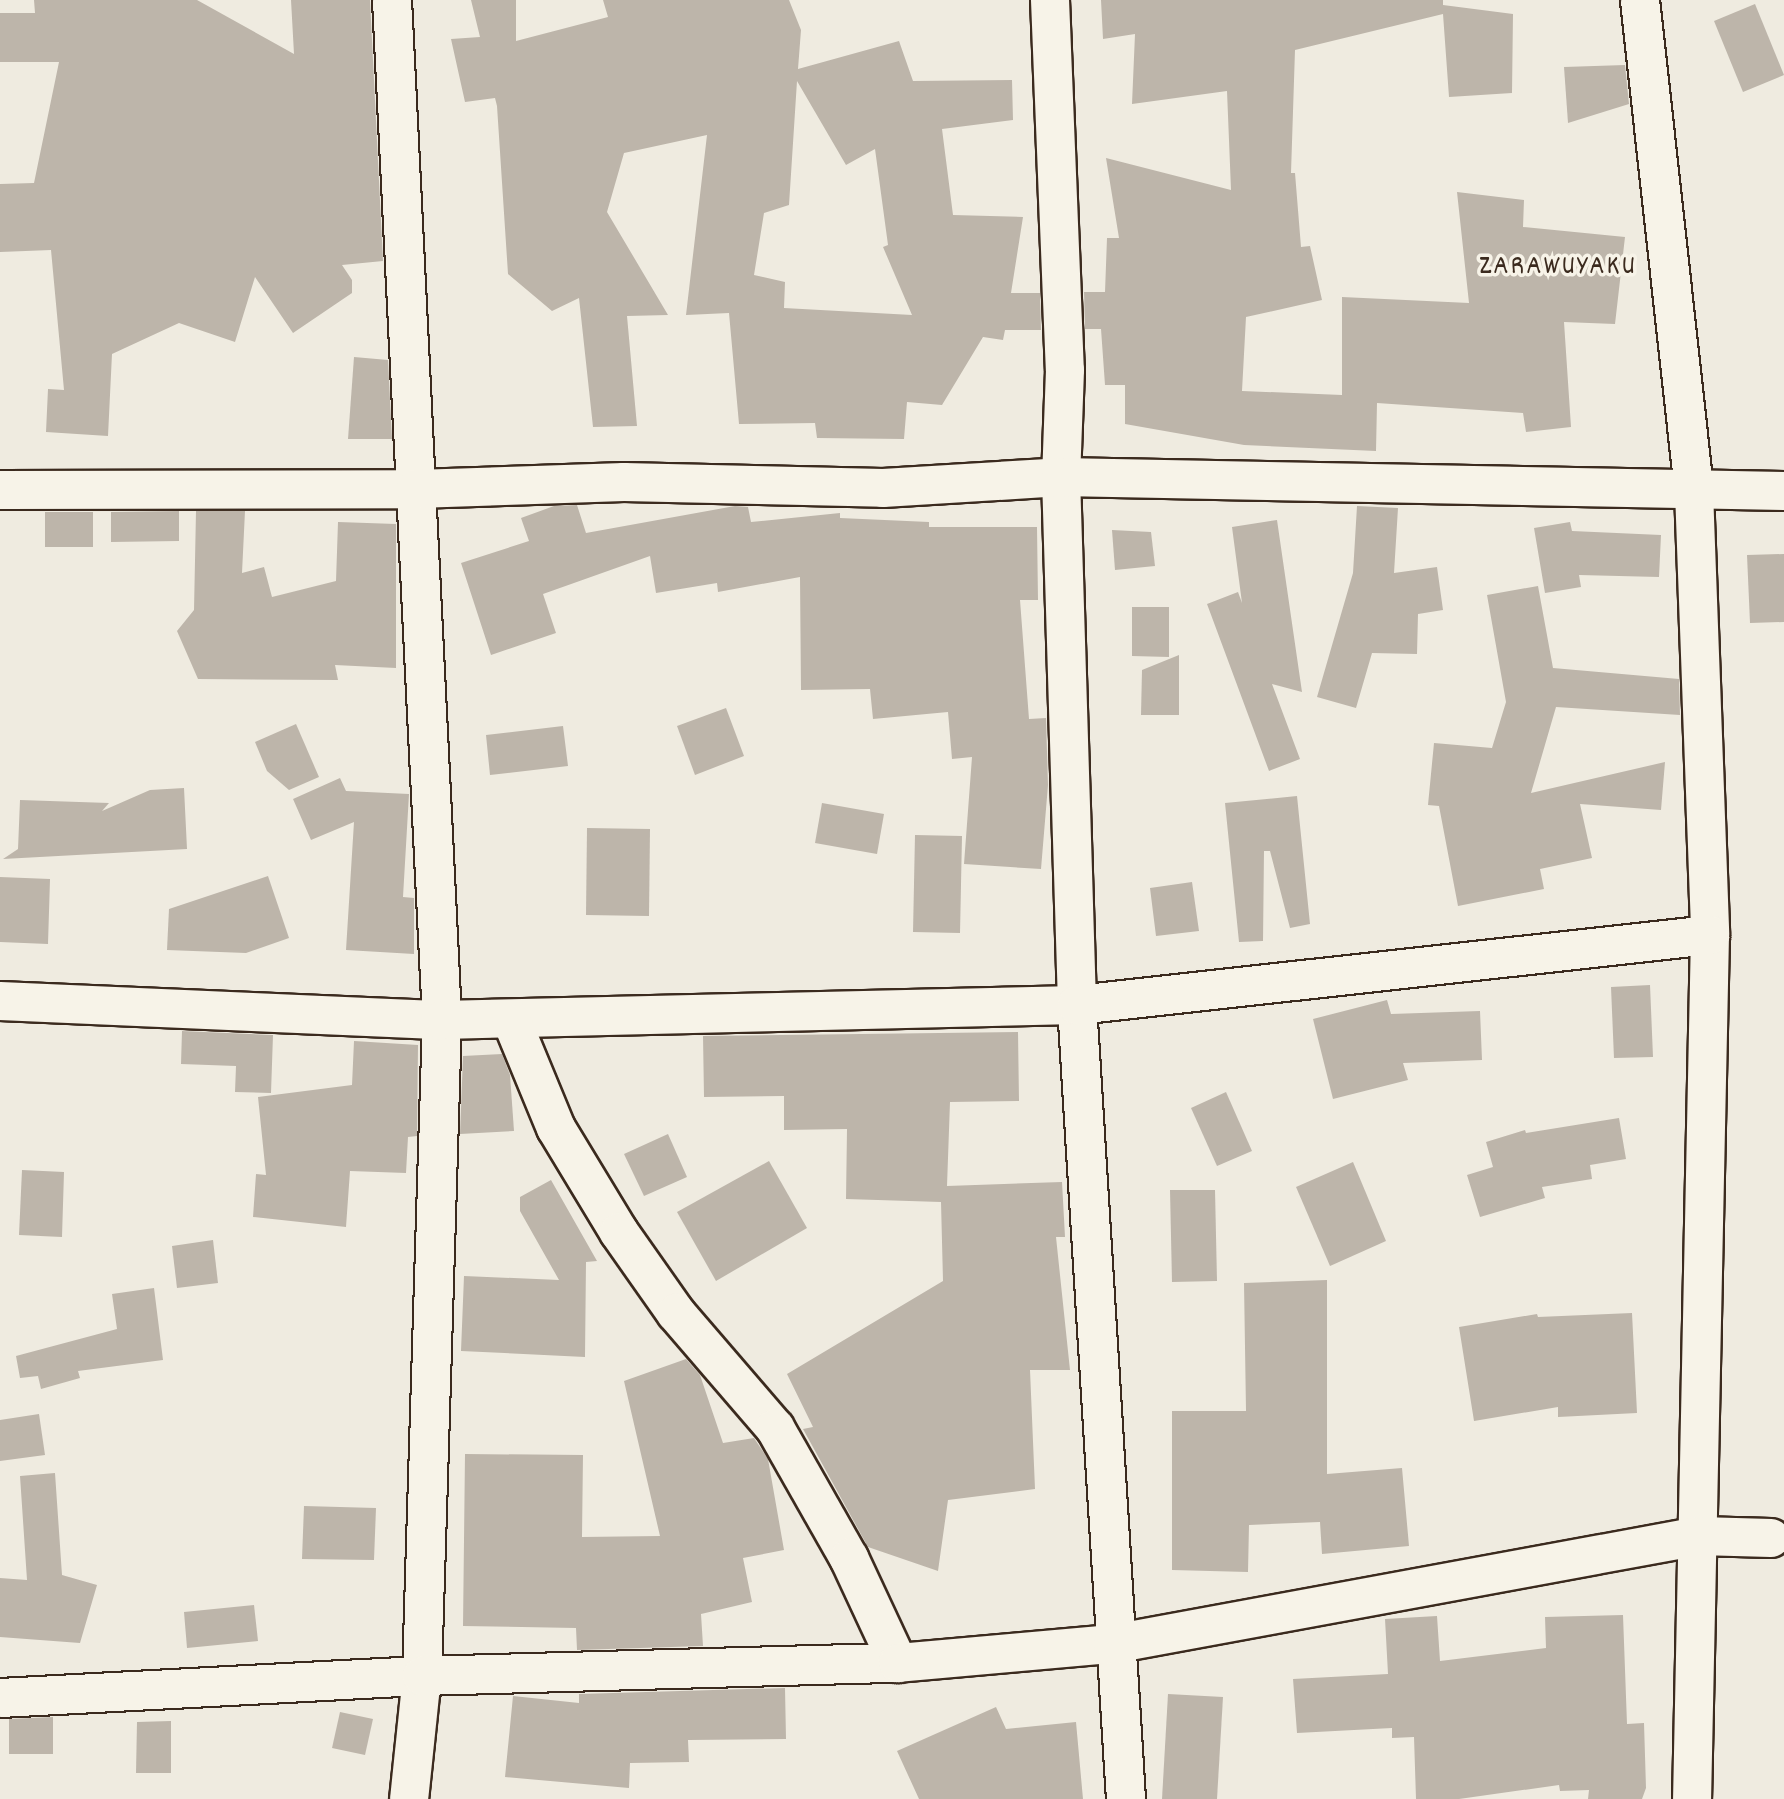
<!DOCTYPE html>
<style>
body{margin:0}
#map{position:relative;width:1784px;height:1799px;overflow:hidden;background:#efebe0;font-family:Dekko,sans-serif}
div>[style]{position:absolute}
.building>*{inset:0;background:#bdb5aa}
.roads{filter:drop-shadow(2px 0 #3b2a1e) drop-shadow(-2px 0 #3b2a1e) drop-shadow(0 2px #3b2a1e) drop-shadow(0 -2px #3b2a1e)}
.minor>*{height:38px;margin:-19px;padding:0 19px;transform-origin:19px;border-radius:19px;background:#f7f3e8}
span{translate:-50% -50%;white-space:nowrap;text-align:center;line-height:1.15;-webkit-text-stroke:7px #f7f3e8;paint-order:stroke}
.quarter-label{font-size:28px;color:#3b2a1e;letter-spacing:2px}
</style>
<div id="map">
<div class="building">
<i style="clip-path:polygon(34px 0,197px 0,294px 54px,291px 0,370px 0,383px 261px,342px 265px,352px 280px,352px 293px,293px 333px,255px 277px,235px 342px,179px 323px,112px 354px,108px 436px,46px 432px,48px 389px,64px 390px,51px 250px,0 252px,0 184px,34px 183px,59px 62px,0 62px,0 13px,35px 13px)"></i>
<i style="clip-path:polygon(evenodd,471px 0,516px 0,516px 41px,608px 17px,603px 0,789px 0,801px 30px,798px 69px,899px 41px,913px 81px,1012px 80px,1013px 120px,942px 129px,953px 215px,1023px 217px,1011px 293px,1040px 293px,1041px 330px,1005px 330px,1003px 340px,983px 337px,942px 405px,907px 402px,904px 439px,817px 438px,815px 423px,739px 424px,729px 313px,686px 315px,707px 135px,624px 153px,607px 212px,668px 315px,627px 316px,637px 426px,593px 427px,579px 298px,552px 311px,508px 274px,497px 106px,495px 98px,465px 102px,451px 39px,480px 37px,471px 0,797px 81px,846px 165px,875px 149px,888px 245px,883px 247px,912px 315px,784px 308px,785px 282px,754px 275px,764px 213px,789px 205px,797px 81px)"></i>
<i style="clip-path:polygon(1101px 0,1443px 0,1443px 5px,1513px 14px,1512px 93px,1449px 97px,1443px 14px,1295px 50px,1291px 173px,1295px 173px,1301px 247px,1310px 246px,1322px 300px,1246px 317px,1242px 391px,1342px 395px,1342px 297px,1469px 303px,1457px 192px,1524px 200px,1523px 227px,1625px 237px,1615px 324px,1564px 322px,1571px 427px,1526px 432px,1523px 413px,1377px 403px,1376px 451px,1244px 445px,1125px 424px,1125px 385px,1105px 385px,1101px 329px,1085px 329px,1084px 292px,1105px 292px,1107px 238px,1119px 238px,1106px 158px,1231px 190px,1227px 91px,1132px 104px,1135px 34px,1103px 39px)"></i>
<i style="clip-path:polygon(1755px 4px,1784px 75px,1743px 92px,1714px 21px)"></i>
<i style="clip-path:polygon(1625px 65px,1629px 104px,1568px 123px,1564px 67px)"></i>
<i style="clip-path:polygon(354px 357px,388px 360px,392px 439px,348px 439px)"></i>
<i style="clip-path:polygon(577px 505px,586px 533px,735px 506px,748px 507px,751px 522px,840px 513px,840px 518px,929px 522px,929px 527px,1037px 527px,1038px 600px,1020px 600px,1029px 719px,1046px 718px,1048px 785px,1041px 869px,964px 864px,972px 757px,952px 759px,948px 712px,873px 719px,870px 689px,801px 690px,800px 577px,718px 592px,717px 583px,656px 593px,650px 556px,543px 594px,556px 633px,491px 655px,461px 563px,529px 541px,521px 518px,554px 506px)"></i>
<i style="clip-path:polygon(1357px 506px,1398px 508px,1394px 573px,1437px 567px,1443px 610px,1418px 614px,1417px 654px,1372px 653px,1356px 708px,1317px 697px,1353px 573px)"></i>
<i style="clip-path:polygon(179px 511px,179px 541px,111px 542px,111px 512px)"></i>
<i style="clip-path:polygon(196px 511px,245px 511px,242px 573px,264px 567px,272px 597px,336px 581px,338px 522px,396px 524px,396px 668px,335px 665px,338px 680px,198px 679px,177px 631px,194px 610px)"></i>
<i style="clip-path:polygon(45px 512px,93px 512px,93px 547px,45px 547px)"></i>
<i style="clip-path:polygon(1277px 520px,1302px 692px,1272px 684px,1300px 759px,1269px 771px,1207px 604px,1238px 592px,1242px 603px,1232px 527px)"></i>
<i style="clip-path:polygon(1570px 522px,1572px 531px,1661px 535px,1659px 577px,1579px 575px,1581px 587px,1545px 593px,1534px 528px)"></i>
<i style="clip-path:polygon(1112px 530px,1151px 532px,1155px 566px,1115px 570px)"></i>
<i style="clip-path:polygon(1784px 554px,1784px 622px,1750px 623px,1747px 555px)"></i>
<i style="clip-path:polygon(1538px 586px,1553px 668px,1679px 679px,1680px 715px,1556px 707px,1531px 793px,1665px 762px,1661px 810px,1580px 804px,1592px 858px,1540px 869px,1544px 889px,1458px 906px,1439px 806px,1428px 805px,1434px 743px,1492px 748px,1506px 702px,1487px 595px)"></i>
<i style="clip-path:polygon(1132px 607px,1169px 607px,1169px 657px,1132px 656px)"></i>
<i style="clip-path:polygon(1179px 655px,1179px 715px,1141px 715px,1142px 670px)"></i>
<i style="clip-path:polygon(726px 708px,744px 756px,695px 775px,677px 726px)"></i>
<i style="clip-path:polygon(296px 724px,319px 777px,289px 790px,267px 771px,255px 742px)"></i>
<i style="clip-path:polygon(563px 726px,568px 766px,490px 775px,486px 735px)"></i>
<i style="clip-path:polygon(340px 778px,346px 791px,409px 794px,403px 897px,414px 898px,414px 954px,346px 950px,354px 822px,311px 840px,293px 799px)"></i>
<i style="clip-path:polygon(184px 788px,187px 849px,3px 859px,18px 849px,20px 800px,109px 803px,102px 811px,150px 790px)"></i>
<i style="clip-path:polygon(1297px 796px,1310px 924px,1290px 928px,1270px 851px,1264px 851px,1263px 941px,1239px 942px,1225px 803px)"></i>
<i style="clip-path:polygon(822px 803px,884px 814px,877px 854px,815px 843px)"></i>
<i style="clip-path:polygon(587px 828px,650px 829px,649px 916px,586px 915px)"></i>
<i style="clip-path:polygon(915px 835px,962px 836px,960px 933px,913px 932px)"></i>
<i style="clip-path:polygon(268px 876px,289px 938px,246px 953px,167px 950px,169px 909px)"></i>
<i style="clip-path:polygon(0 877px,50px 879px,48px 944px,0 942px)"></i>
<i style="clip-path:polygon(1192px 882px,1199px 931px,1156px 936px,1150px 888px)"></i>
<i style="clip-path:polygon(1650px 985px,1653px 1057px,1614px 1058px,1611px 987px)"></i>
<i style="clip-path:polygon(1387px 1000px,1391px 1014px,1480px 1011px,1482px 1060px,1403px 1063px,1408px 1080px,1333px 1099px,1313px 1019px)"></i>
<i style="clip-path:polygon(182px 1031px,273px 1035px,271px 1093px,235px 1092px,236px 1066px,181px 1064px)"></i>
<i style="clip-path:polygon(1018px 1032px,1019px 1101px,950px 1102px,947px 1186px,1062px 1182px,1065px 1237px,1056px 1237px,1070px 1370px,1030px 1370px,1035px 1489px,948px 1500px,938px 1571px,868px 1547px,803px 1429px,813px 1427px,787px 1374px,943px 1281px,941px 1202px,846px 1199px,847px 1129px,784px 1130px,784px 1096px,704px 1097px,703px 1036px)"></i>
<i style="clip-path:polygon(354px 1041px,418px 1045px,417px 1136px,408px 1137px,406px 1173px,350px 1171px,346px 1227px,253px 1217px,256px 1174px,266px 1175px,258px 1097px,352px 1085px)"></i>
<i style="clip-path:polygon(502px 1054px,510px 1075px,514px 1131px,460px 1134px,463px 1056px)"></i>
<i style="clip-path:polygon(1226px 1092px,1252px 1151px,1217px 1166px,1191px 1108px)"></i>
<i style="clip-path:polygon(1619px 1118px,1626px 1159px,1590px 1165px,1592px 1179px,1542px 1187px,1545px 1198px,1480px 1217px,1467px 1175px,1493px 1167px,1486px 1142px,1525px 1130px,1526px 1133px)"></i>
<i style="clip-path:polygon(668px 1134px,687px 1177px,644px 1196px,624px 1154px)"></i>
<i style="clip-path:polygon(769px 1161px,807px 1228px,716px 1281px,677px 1212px)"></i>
<i style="clip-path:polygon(1353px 1162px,1386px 1241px,1330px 1266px,1296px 1187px)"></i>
<i style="clip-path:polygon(22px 1170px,64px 1172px,62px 1237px,19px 1235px)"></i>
<i style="clip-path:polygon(551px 1180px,597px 1261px,586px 1262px,585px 1357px,461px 1351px,464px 1276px,559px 1280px,520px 1211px,520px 1197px)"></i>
<i style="clip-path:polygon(1170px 1190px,1215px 1190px,1217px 1281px,1172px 1282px)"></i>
<i style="clip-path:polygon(213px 1240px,218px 1283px,177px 1288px,172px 1246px)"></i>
<i style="clip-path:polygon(1327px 1280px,1327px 1474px,1402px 1468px,1409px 1546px,1322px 1554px,1320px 1522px,1249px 1525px,1248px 1572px,1172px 1570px,1172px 1411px,1246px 1411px,1244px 1283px)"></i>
<i style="clip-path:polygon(154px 1288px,163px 1360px,78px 1371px,80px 1378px,41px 1389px,38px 1376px,20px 1378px,16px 1356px,117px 1329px,112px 1294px)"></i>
<i style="clip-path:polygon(1632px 1313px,1637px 1413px,1558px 1417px,1558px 1407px,1474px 1421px,1459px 1327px,1537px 1314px,1538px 1317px)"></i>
<i style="clip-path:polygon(686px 1359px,700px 1375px,723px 1443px,754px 1438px,768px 1459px,784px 1550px,743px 1558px,752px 1602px,701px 1614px,703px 1646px,577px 1650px,576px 1628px,463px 1626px,465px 1454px,583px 1455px,582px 1537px,660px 1536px,624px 1381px)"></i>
<i style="clip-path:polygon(39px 1414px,45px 1455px,0 1461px,0 1420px)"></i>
<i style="clip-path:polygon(55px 1473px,62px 1575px,97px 1585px,80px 1643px,0 1637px,0 1578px,27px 1580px,20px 1476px)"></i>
<i style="clip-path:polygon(304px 1506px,376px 1508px,374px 1560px,302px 1559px)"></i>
<i style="clip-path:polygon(254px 1605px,258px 1641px,187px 1648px,184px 1612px)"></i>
<i style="clip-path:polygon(1623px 1615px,1627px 1724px,1644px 1723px,1646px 1788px,1642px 1799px,1588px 1799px,1589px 1790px,1560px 1791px,1559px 1785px,1459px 1799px,1416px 1799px,1414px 1737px,1392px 1738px,1392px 1728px,1297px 1733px,1293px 1679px,1388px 1674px,1385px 1619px,1437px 1616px,1440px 1661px,1546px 1648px,1545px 1617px)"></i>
<i style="clip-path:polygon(785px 1688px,786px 1739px,688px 1740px,689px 1762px,630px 1763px,629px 1788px,505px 1777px,513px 1696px,579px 1703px,579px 1694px)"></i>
<i style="clip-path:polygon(1168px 1694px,1223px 1697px,1217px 1799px,1162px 1799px)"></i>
<i style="clip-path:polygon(996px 1707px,1006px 1729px,1076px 1722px,1083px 1799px,919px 1799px,897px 1751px)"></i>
<i style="clip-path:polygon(340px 1712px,373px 1719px,365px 1755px,332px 1748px)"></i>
<i style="clip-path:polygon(53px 1717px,53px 1754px,9px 1754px,9px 1719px)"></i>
<i style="clip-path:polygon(171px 1721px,171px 1773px,136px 1773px,137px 1722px)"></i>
</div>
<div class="roads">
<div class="minor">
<i style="left:392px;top:0;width:1021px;rotate:87.19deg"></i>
<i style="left:442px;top:1020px;width:656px;rotate:91.75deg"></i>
<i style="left:422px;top:1676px;width:124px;rotate:96deg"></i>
<i style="left:1050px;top:0;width:370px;rotate:87.7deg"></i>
<i style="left:1065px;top:370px;width:107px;rotate:92.1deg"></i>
<i style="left:1061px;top:477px;width:528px;rotate:88.26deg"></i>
<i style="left:1077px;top:1005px;width:796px;rotate:86.47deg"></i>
<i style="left:1640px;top:0;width:494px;rotate:83.7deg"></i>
<i style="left:1694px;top:491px;width:444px;rotate:87.9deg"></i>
<i style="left:1710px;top:935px;width:864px;rotate:91.19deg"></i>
<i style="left:0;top:490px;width:416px;rotate:-0.1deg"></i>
<i style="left:416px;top:489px;width:208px;rotate:-1.9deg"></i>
<i style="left:624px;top:482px;width:259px;rotate:1.3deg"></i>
<i style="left:883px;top:488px;width:178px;rotate:-3.5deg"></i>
<i style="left:1061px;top:477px;width:723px;rotate:1.11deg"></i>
<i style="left:0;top:1001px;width:442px;rotate:2.5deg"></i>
<i style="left:442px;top:1020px;width:635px;rotate:-1.35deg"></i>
<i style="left:1077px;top:1005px;width:637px;rotate:-6.31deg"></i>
<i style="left:511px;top:1019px;width:118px;rotate:67.6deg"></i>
<i style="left:556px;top:1128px;width:122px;rotate:58.8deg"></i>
<i style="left:619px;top:1232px;width:99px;rotate:54.9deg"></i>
<i style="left:676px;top:1313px;width:152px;rotate:49.3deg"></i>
<i style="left:775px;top:1428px;width:150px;rotate:60.4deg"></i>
<i style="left:849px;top:1558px;width:116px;rotate:65deg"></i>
<i style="left:0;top:1698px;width:423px;rotate:-3deg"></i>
<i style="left:422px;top:1676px;width:476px;rotate:-1.6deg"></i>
<i style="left:898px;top:1663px;width:216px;rotate:-5.1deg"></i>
<i style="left:1113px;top:1644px;width:596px;rotate:-10.44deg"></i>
<i style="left:1699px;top:1536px;width:72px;rotate:1.6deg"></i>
</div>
</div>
<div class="quarter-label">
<span style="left:1558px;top:268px">ZARAWUYAKU</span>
</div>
</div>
